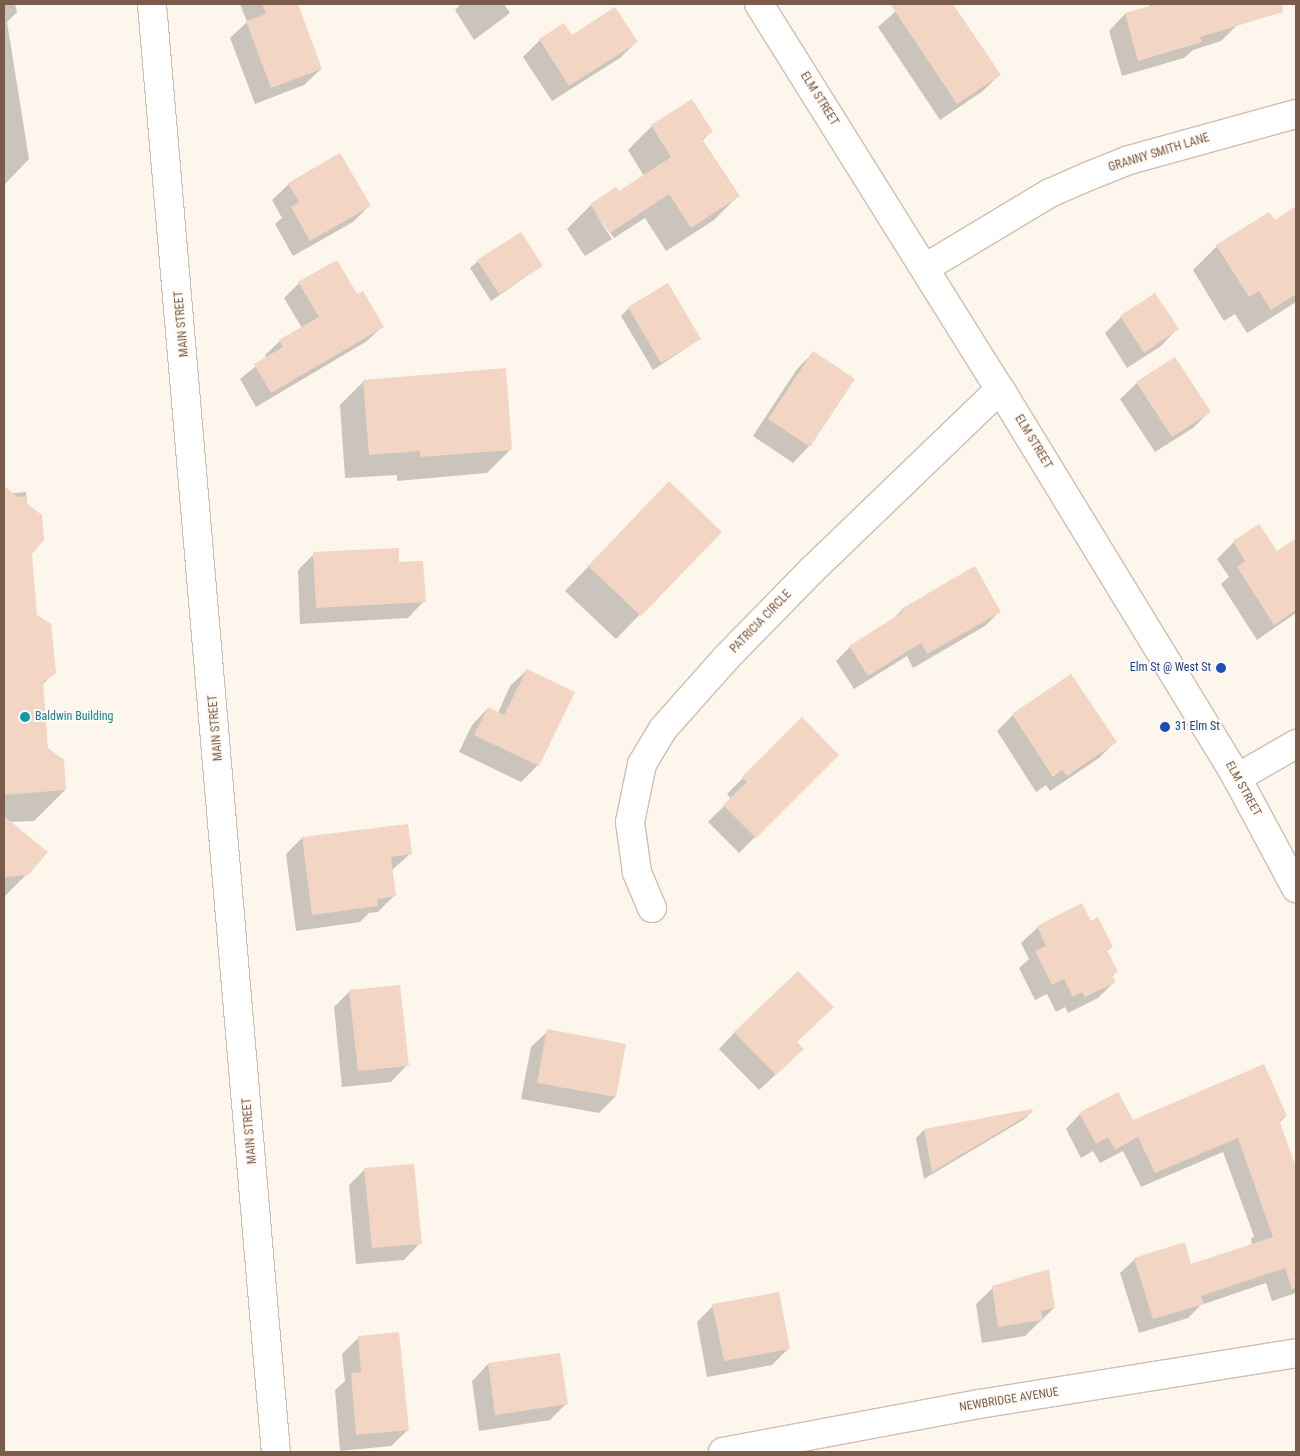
<!DOCTYPE html>
<style>
body{margin:0}
#map{position:relative;width:1300px;height:1456px;overflow:hidden;background:#fdf6ec;font-family:"Roboto Condensed",sans-serif}
div>[style]{position:absolute}
.shadow>*{inset:0;background:#0003}
.building>*{inset:0;background:#f3d5c3}
.roads{filter:drop-shadow(1px 0 #d1beb0) drop-shadow(-1px 0 #d1beb0) drop-shadow(0 1px #d1beb0) drop-shadow(0 -1px #d1beb0)}
.street>*{height:28px;margin:-14px;padding:0 14px;transform-origin:14px;border-radius:14px;background:#fff}
.secondary>*{height:28px;margin:-14px;padding:0 14px;transform-origin:14px;border-radius:14px;background:#fff}
.dots>*{width:14px;height:14px;translate:-50% -50%;box-sizing:border-box;border:2px solid #fffaf3;border-radius:50%}
span{translate:-50% -50%;white-space:nowrap;text-align:center;line-height:1.15;-webkit-text-stroke:4px #fffaf3;paint-order:stroke}
.street-label{font-size:12px;color:#7a5c4d}
.transit-label{font-size:12px;color:#164399}
.right{translate:-100% -50%;text-align:right}
.left{translate:0 -50%;text-align:left}
.culture-label{font-size:12px;color:#0d838f}
.frame{position:absolute;inset:0;border:5px solid #7a5c4d;pointer-events:none}
</style>
<div id="map">
<div class="shadow">
<i style="clip-path:polygon(4px 4px,15px 4px,17px 12px,7px 22px,29px 159px,4px 185px)"></i>
<i style="clip-path:polygon(240px 4px,297px 4px,321px 69px,304px 85px,255px 104px,230px 38px,247px 22px)"></i>
<i style="clip-path:polygon(461px 4px,504px 4px,510px 13px,474px 40px,455px 10px)"></i>
<i style="clip-path:polygon(904px 4px,952px 4px,999px 75px,983px 91px,940px 120px,878px 27px)"></i>
<i style="clip-path:polygon(1149px 4px,1231px 4px,1237px 25px,1221px 41px,1193px 50px,1184px 58px,1122px 76px,1109px 31px,1125px 14px,1150px 7px)"></i>
<i style="clip-path:polygon(564px 25px,572px 36px,636px 42px,620px 58px,552px 101px,523px 57px,540px 40px)"></i>
<i style="clip-path:polygon(652px 126px,711px 132px,702px 141px,738px 196px,714px 220px,666px 251px,645px 218px,614px 238px,595px 213px,612px 239px,585px 256px,567px 229px,591px 205px,619px 193px,644px 176px,628px 150px)"></i>
<i style="clip-path:polygon(289px 184px,369px 206px,353px 222px,293px 256px,275px 224px,282px 218px,272px 200px)"></i>
<i style="clip-path:polygon(1296px 208px,1296px 302px,1247px 333px,1235px 314px,1224px 321px,1193px 270px,1217px 246px,1275px 222px)"></i>
<i style="clip-path:polygon(478px 261px,541px 266px,491px 301px,470px 268px)"></i>
<i style="clip-path:polygon(299px 283px,356px 296px,382px 327px,367px 341px,256px 407px,240px 379px,266px 358px,265px 355px,280px 341px,302px 328px,284px 298px)"></i>
<i style="clip-path:polygon(629px 308px,700px 339px,653px 370px,621px 316px)"></i>
<i style="clip-path:polygon(1121px 317px,1177px 329px,1161px 346px,1127px 368px,1105px 333px)"></i>
<i style="clip-path:polygon(813px 353px,809px 446px,793px 463px,753px 436px,797px 369px)"></i>
<i style="clip-path:polygon(364px 381px,511px 449px,487px 473px,397px 481px,397px 475px,345px 478px,340px 405px)"></i>
<i style="clip-path:polygon(1137px 383px,1209px 412px,1193px 428px,1155px 452px,1120px 399px)"></i>
<i style="clip-path:polygon(26px 492px,36px 615px,54px 673px,42px 685px,47px 749px,65px 790px,34px 821px,10px 822px,27px 874px,4px 897px,4px 494px)"></i>
<i style="clip-path:polygon(645px 507px,720px 532px,616px 639px,565px 591px)"></i>
<i style="clip-path:polygon(1259px 526px,1276px 553px,1289px 545px,1296px 556px,1296px 613px,1257px 640px,1221px 584px,1229px 577px,1217px 559px,1234px 542px)"></i>
<i style="clip-path:polygon(314px 554px,398px 563px,424px 601px,408px 618px,300px 624px,298px 570px)"></i>
<i style="clip-path:polygon(902px 610px,999px 612px,985px 626px,913px 668px,907px 656px,854px 689px,836px 661px,850px 647px,891px 621px)"></i>
<i style="clip-path:polygon(527px 670px,573px 693px,538px 765px,521px 782px,459px 752px,472px 725px,488px 708px,498px 713px,510px 686px)"></i>
<i style="clip-path:polygon(1013px 715px,1115px 742px,1099px 758px,1050px 791px,1046px 785px,1036px 792px,997px 731px)"></i>
<i style="clip-path:polygon(802px 719px,837px 755px,739px 853px,708px 822px,731px 799px,727px 794px)"></i>
<i style="clip-path:polygon(302px 838px,410px 854px,392px 870px,395px 895px,378px 912px,369px 913px,360px 922px,296px 931px,286px 854px)"></i>
<i style="clip-path:polygon(1091px 922px,1112px 947px,1106px 952px,1116px 972px,1112px 977px,1114px 982px,1098px 998px,1068px 1013px,1065px 1007px,1056px 1012px,1047px 994px,1035px 1000px,1019px 968px,1029px 959px,1021px 943px,1038px 927px)"></i>
<i style="clip-path:polygon(350px 991px,407px 1065px,391px 1082px,342px 1087px,334px 1007px)"></i>
<i style="clip-path:polygon(548px 1031px,615px 1097px,599px 1113px,521px 1099px,531px 1047px)"></i>
<i style="clip-path:polygon(735px 1032px,796px 1043px,786px 1065px,759px 1090px,719px 1049px)"></i>
<i style="clip-path:polygon(1032px 1112px,1023px 1120px,924px 1179px,916px 1138px,924px 1130px)"></i>
<i style="clip-path:polygon(1080px 1114px,1133px 1122px,1286px 1116px,1279px 1123px,1296px 1169px,1296px 1293px,1272px 1301px,1266px 1283px,1201px 1305px,1188px 1318px,1139px 1333px,1120px 1273px,1135px 1259px,1191px 1265px,1252px 1245px,1251px 1239px,1254px 1236px,1223px 1152px,1141px 1187px,1123px 1151px,1100px 1163px,1093px 1151px,1081px 1158px,1066px 1129px)"></i>
<i style="clip-path:polygon(365px 1169px,420px 1243px,404px 1260px,356px 1264px,349px 1185px)"></i>
<i style="clip-path:polygon(993px 1288px,1054px 1308px,1025px 1336px,982px 1343px,976px 1304px)"></i>
<i style="clip-path:polygon(713px 1306px,789px 1348px,772px 1365px,707px 1377px,697px 1322px)"></i>
<i style="clip-path:polygon(359px 1337px,408px 1430px,391px 1446px,340px 1451px,335px 1390px,345px 1381px,342px 1354px)"></i>
<i style="clip-path:polygon(488px 1364px,566px 1404px,550px 1420px,479px 1431px,472px 1381px)"></i>
</div>
<div class="building">
<i style="clip-path:polygon(262px 4px,298px 4px,322px 69px,271px 88px,246px 21px,266px 14px)"></i>
<i style="clip-path:polygon(890px 4px,953px 4px,1001px 75px,957px 104px)"></i>
<i style="clip-path:polygon(1158px 4px,1282px 4px,1283px 12px,1200px 37px,1202px 42px,1138px 61px,1125px 13px)"></i>
<i style="clip-path:polygon(615px 7px,638px 42px,569px 86px,539px 39px,564px 23px,572px 35px)"></i>
<i style="clip-path:polygon(692px 99px,713px 132px,702px 139px,740px 196px,691px 228px,669px 194px,610px 233px,590px 204px,616px 187px,619px 191px,671px 157px,651px 125px)"></i>
<i style="clip-path:polygon(340px 153px,371px 206px,310px 241px,291px 207px,299px 202px,288px 183px)"></i>
<i style="clip-path:polygon(1296px 206px,1296px 294px,1271px 310px,1259px 291px,1249px 297px,1216px 245px,1269px 212px,1275px 220px)"></i>
<i style="clip-path:polygon(521px 232px,543px 266px,499px 294px,477px 260px)"></i>
<i style="clip-path:polygon(337px 260px,357px 294px,363px 291px,384px 327px,271px 393px,254px 364px,283px 347px,279px 340px,319px 317px,298px 282px)"></i>
<i style="clip-path:polygon(668px 283px,701px 339px,661px 363px,628px 307px)"></i>
<i style="clip-path:polygon(1155px 293px,1179px 329px,1144px 353px,1120px 316px)"></i>
<i style="clip-path:polygon(813px 351px,855px 379px,810px 447px,768px 419px)"></i>
<i style="clip-path:polygon(1175px 357px,1211px 412px,1172px 437px,1136px 382px)"></i>
<i style="clip-path:polygon(506px 368px,512px 450px,420px 457px,420px 451px,369px 455px,363px 380px)"></i>
<i style="clip-path:polygon(669px 481px,722px 532px,641px 616px,588px 566px)"></i>
<i style="clip-path:polygon(4px 486px,18px 497px,27px 496px,27px 504px,42px 515px,44px 540px,32px 554px,37px 615px,51px 624px,56px 673px,43px 682px,48px 748px,64px 760px,66px 790px,4px 795px)"></i>
<i style="clip-path:polygon(1259px 524px,1277px 551px,1296px 538px,1296px 610px,1274px 625px,1237px 567px,1245px 561px,1233px 541px)"></i>
<i style="clip-path:polygon(399px 548px,399px 562px,423px 561px,426px 602px,316px 608px,313px 552px)"></i>
<i style="clip-path:polygon(975px 566px,1001px 612px,927px 654px,921px 643px,868px 676px,849px 646px,903px 612px,901px 609px)"></i>
<i style="clip-path:polygon(527px 669px,575px 692px,539px 766px,474px 735px,488px 707px,504px 715px)"></i>
<i style="clip-path:polygon(1071px 674px,1117px 742px,1067px 776px,1062px 770px,1053px 777px,1012px 714px)"></i>
<i style="clip-path:polygon(802px 717px,839px 755px,756px 838px,723px 805px,747px 782px,742px 777px)"></i>
<i style="clip-path:polygon(4px 816px,48px 852px,28px 875px,4px 877px)"></i>
<i style="clip-path:polygon(408px 824px,412px 854px,391px 857px,396px 896px,377px 899px,378px 906px,312px 915px,302px 837px)"></i>
<i style="clip-path:polygon(1082px 903px,1091px 921px,1098px 917px,1113px 947px,1107px 950px,1118px 972px,1112px 975px,1116px 982px,1085px 997px,1082px 992px,1073px 997px,1064px 979px,1052px 985px,1035px 951px,1046px 946px,1037px 926px)"></i>
<i style="clip-path:polygon(798px 971px,834px 1007px,797px 1042px,804px 1049px,776px 1075px,734px 1032px)"></i>
<i style="clip-path:polygon(400px 985px,409px 1066px,358px 1071px,349px 990px)"></i>
<i style="clip-path:polygon(547px 1029px,626px 1044px,616px 1097px,537px 1083px)"></i>
<i style="clip-path:polygon(1264px 1064px,1287px 1116px,1279px 1120px,1296px 1167px,1296px 1288px,1292px 1289px,1285px 1268px,1201px 1296px,1204px 1304px,1153px 1319px,1134px 1258px,1185px 1242px,1191px 1264px,1273px 1237px,1238px 1138px,1155px 1173px,1138px 1137px,1115px 1150px,1108px 1137px,1096px 1144px,1079px 1113px,1118px 1092px,1133px 1120px)"></i>
<i style="clip-path:polygon(1032px 1109px,1033px 1112px,932px 1172px,924px 1129px)"></i>
<i style="clip-path:polygon(414px 1164px,422px 1244px,372px 1248px,364px 1168px)"></i>
<i style="clip-path:polygon(1049px 1269px,1055px 1308px,1041px 1311px,1043px 1320px,998px 1327px,992px 1286px)"></i>
<i style="clip-path:polygon(779px 1292px,790px 1349px,724px 1361px,712px 1304px)"></i>
<i style="clip-path:polygon(399px 1332px,409px 1430px,356px 1435px,351px 1373px,361px 1372px,358px 1336px)"></i>
<i style="clip-path:polygon(560px 1353px,568px 1404px,495px 1415px,488px 1363px)"></i>
</div>
<div class="roads">
<div class="street">
<i style="left:925px;top:268px;width:146px;rotate:-31deg"></i>
<i style="left:1050px;top:193px;width:43px;rotate:-23.6deg"></i>
<i style="left:1089px;top:176px;width:43px;rotate:-21.8deg"></i>
<i style="left:1129px;top:160px;width:173px;rotate:-15.4deg"></i>
<i style="left:1237px;top:778px;width:125px;rotate:61.8deg"></i>
<i style="left:652px;top:908px;width:39px;rotate:-113deg"></i>
<i style="left:637px;top:872px;width:50px;rotate:-98deg"></i>
<i style="left:630px;top:822px;width:59px;rotate:-78.3deg"></i>
<i style="left:642px;top:764px;width:41px;rotate:-59deg"></i>
<i style="left:663px;top:729px;width:95px;rotate:-48.4deg"></i>
<i style="left:726px;top:658px;width:123px;rotate:-45.7deg"></i>
<i style="left:812px;top:570px;width:261px;rotate:-43.9deg"></i>
<i style="left:723px;top:1452px;width:260px;rotate:-10.6deg"></i>
<i style="left:979px;top:1404px;width:321px;rotate:-9.1deg"></i>
</div>
<div class="secondary">
<i style="left:152px;top:4px;width:1453px;rotate:85.11deg"></i>
<i style="left:759px;top:4px;width:454px;rotate:58deg"></i>
<i style="left:1000px;top:389px;width:456px;rotate:58.6deg"></i>
<i style="left:1237px;top:778px;width:68px;rotate:-30deg"></i>
</div>
</div>
<div class="dots">
<i style="left:1221px;top:668px;background:#1a4fb4"></i>
<i style="left:25px;top:717px;background:#0f9aa8"></i>
<i style="left:1165px;top:727px;background:#1a4fb4"></i>
</div>
<div class="street-label">
<span style="left:819px;top:99px;rotate:58deg">ELM STREET</span>
<span style="left:1159px;top:153px;rotate:-17deg">GRANNY SMITH LANE</span>
<span style="left:182px;top:324px;rotate:-95deg">MAIN STREET</span>
<span style="left:1033px;top:442px;rotate:59deg">ELM STREET</span>
<span style="left:761px;top:622px;rotate:-46deg">PATRICIA CIRCLE</span>
<span style="left:216px;top:728px;rotate:-95deg">MAIN STREET</span>
<span style="left:1243px;top:789px;rotate:61deg">ELM STREET</span>
<span style="left:250px;top:1131px;rotate:-95deg">MAIN STREET</span>
<span style="left:1009px;top:1400px;rotate:-9deg">NEWBRIDGE AVENUE</span>
</div>
<div class="transit-label">
<span class="right" style="left:1211px;top:668px">Elm St @ West St</span>
<span class="left" style="left:1175px;top:727px">31 Elm St</span>
</div>
<div class="culture-label">
<span class="left" style="left:35px;top:717px">Baldwin Building</span>
</div>
<div class="frame"></div>
</div>
